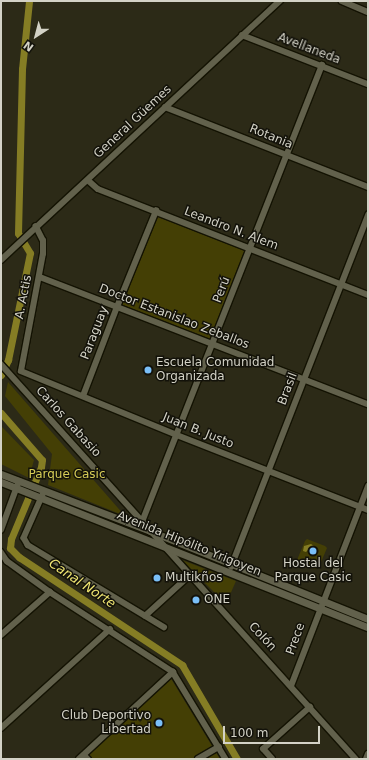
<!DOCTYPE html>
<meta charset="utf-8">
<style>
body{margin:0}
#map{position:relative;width:369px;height:760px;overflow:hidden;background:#2c2a17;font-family:"DejaVu Sans",sans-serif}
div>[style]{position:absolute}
.green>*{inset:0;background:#443f05}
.water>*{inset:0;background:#857d24}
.canal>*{height:7px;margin:-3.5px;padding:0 3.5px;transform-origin:3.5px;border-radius:3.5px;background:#857d24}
.roads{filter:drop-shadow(1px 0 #141303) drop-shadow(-1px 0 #141303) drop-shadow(0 1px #141303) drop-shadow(0 -1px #141303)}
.minor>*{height:5.5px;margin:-2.75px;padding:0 2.75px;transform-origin:2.75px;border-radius:2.75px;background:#62614c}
.tertiary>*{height:7px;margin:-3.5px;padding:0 3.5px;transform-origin:3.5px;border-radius:3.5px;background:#62614c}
.dots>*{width:11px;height:11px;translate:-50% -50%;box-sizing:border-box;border:2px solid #13120a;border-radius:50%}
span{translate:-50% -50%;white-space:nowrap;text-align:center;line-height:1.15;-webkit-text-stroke:3px #13120a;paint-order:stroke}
.street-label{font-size:12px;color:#d3d2c6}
.poi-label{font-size:12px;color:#d3d2c6}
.left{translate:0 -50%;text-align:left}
.right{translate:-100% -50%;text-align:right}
.park-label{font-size:12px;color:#d5cb56}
.water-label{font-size:13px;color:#f0e673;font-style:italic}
.frame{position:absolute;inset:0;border:2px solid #d3d2c6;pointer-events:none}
.north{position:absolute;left:16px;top:16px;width:40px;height:40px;-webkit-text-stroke:3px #13120a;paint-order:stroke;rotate:216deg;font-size:11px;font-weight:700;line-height:16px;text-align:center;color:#d3d2c6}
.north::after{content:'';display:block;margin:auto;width:14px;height:18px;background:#d3d2c6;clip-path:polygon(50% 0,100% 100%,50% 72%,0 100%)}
.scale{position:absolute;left:223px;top:726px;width:97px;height:18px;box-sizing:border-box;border:2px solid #d3d2c6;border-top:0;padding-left:5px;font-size:12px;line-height:14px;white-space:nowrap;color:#d3d2c6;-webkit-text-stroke:3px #13120a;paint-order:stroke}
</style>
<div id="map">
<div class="green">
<i style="clip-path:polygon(156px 211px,250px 248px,212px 344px,117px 307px)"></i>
<i style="clip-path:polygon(8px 382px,125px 516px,48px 485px,52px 454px,5px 396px)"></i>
<i style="clip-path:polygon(2px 427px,34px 460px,29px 478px,1px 464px)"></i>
<i style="clip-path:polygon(307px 539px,325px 546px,327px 548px,319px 567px,315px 569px,300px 564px,297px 560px,305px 541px)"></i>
<i style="clip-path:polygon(182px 560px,236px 581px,226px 604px)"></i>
<i style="clip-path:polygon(170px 677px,220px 759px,81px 759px)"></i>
</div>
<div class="water">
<i style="clip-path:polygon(311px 544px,317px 548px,314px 550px,310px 548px,306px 552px,303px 551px,304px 546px)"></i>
</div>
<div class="canal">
<i style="left:1px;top:375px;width:17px;rotate:-65deg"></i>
<i style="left:8px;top:360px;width:109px;rotate:-78.4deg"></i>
<i style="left:30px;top:253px;width:23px;rotate:-121deg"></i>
<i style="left:18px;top:233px;width:164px;rotate:-88.6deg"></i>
<i style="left:22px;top:69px;width:68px;rotate:-84.1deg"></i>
<i style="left:1px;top:413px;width:62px;rotate:48.9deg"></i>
<i style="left:42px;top:460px;width:7px;rotate:98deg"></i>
<i style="left:41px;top:467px;width:78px;rotate:112.6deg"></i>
<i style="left:11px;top:539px;width:9px;rotate:96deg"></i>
<i style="left:10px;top:548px;width:13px;rotate:45deg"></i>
<i style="left:19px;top:557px;width:196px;rotate:33.5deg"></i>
<i style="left:182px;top:665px;width:109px;rotate:59.7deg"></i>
</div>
<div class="roads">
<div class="minor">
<i style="left:342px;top:1px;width:28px;rotate:23deg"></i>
<i style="left:242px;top:35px;width:135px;rotate:21.3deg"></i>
<i style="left:165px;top:107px;width:218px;rotate:21.5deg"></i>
<i style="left:88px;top:180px;width:13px;rotate:42deg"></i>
<i style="left:98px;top:189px;width:290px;rotate:21.4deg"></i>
<i style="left:1px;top:260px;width:381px;rotate:-42.9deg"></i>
<i style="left:40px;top:277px;width:352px;rotate:21.2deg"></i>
<i style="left:1px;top:364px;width:531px;rotate:48.05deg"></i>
<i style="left:21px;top:371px;width:169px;rotate:22.3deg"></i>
<i style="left:177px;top:435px;width:205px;rotate:21.4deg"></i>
<i style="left:21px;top:371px;width:119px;rotate:-79.4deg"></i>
<i style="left:43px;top:254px;width:13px;rotate:-90deg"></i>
<i style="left:43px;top:241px;width:16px;rotate:-117deg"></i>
<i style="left:83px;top:396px;width:95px;rotate:-69.1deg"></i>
<i style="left:117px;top:307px;width:104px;rotate:-67.9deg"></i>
<i style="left:43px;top:495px;width:47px;rotate:113.8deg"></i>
<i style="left:24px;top:538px;width:8px;rotate:60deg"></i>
<i style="left:28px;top:545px;width:159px;rotate:31.1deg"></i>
<i style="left:142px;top:522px;width:491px;rotate:-68.5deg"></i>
<i style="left:1px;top:530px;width:52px;rotate:-69.8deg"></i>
<i style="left:1px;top:552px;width:11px;rotate:56deg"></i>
<i style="left:7px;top:561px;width:53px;rotate:35.8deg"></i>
<i style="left:50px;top:592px;width:147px;rotate:33deg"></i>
<i style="left:173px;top:672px;width:102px;rotate:58.7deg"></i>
<i style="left:231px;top:567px;width:378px;rotate:-68.7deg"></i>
<i style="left:145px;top:616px;width:61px;rotate:-42.3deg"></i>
<i style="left:1px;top:635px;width:65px;rotate:-41.3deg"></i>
<i style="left:291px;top:686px;width:214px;rotate:-68.9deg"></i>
<i style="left:1px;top:728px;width:147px;rotate:-42.2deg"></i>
<i style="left:84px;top:755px;width:6px;rotate:45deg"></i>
<i style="left:79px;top:759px;width:128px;rotate:-42.8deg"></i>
<i style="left:198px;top:759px;width:24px;rotate:-30deg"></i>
<i style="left:272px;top:759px;width:13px;rotate:-132deg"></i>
<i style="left:263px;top:749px;width:63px;rotate:-41.8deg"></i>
<i style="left:366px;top:759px;width:5px;rotate:-68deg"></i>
</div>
<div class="tertiary">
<i style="left:1px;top:474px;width:160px;rotate:20.9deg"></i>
<i style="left:150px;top:531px;width:235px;rotate:22deg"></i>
<i style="left:1px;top:482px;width:395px;rotate:21.6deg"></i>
</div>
</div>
<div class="dots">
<i style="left:148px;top:370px;background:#7abff8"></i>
<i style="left:313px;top:551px;background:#7abff8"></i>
<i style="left:157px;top:578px;background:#7abff8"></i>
<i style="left:196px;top:600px;background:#7abff8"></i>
<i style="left:159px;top:723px;background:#7abff8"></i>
</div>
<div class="street-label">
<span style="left:309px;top:49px;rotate:21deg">Avellaneda</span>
<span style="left:133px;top:122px;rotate:-43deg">General Güemes</span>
<span style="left:271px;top:137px;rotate:22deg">Rotania</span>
<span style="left:231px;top:229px;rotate:21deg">Leandro N. Alem</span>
<span style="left:222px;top:290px;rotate:-69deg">Perú</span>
<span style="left:24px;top:297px;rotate:-79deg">A. Actis</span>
<span style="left:174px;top:317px;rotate:21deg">Doctor Estanislao Zeballos</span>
<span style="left:95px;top:333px;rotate:-69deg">Paraguay</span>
<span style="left:288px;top:389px;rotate:-69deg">Brasil</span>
<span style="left:68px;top:422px;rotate:48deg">Carlos Gabasio</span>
<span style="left:198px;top:431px;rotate:22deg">Juan B. Justo</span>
<span style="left:189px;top:544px;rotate:22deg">Avenida Hipólito Yrigoyen</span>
<span style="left:262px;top:637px;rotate:47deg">Colón</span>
<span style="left:296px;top:639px;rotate:-70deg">Prece</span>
</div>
<div class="poi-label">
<span class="left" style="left:156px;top:370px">Escuela Comunidad<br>Organizada</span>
<span style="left:313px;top:571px">Hostal del<br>Parque Casic</span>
<span class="left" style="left:165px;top:578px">Multikños</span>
<span class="left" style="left:204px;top:600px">ONE</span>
<span class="right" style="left:151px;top:723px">Club Deportivo<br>Libertad</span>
</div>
<div class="park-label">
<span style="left:67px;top:475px">Parque Casic</span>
</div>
<div class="water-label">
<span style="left:82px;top:584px;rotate:34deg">Canal Norte</span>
</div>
<div class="frame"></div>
<div class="north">N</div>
<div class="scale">100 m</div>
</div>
